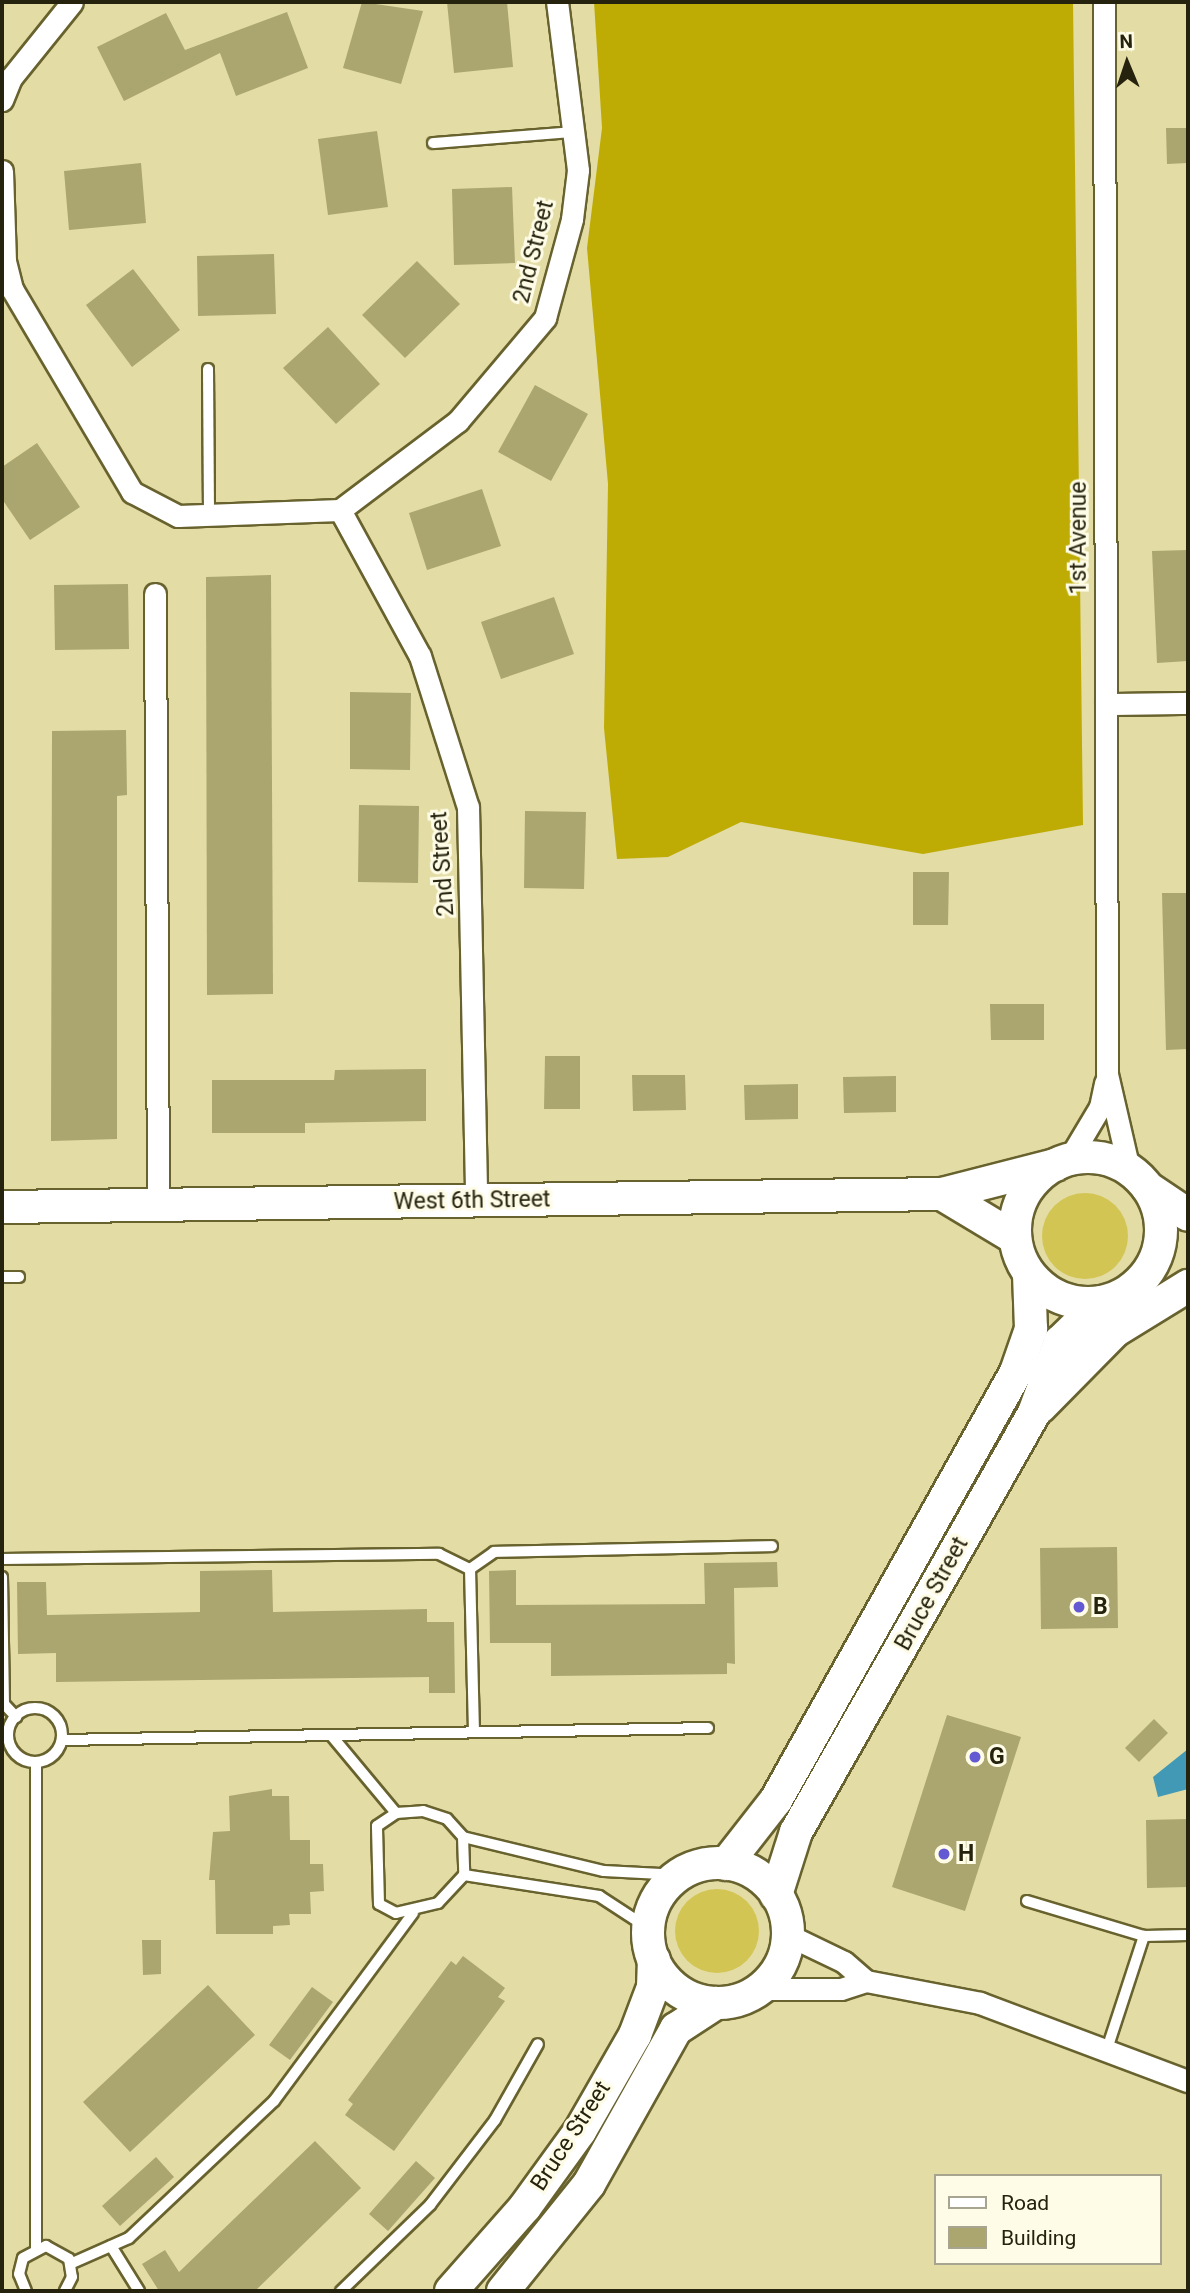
<!DOCTYPE html>
<style>
body{margin:0}
#map{position:relative;width:1190px;height:2293px;overflow:hidden;background:#e3dca5;font-family:Roboto,sans-serif}
div>[style]{position:absolute}
.green>*{inset:0;background:#d3c554}
.round{border-radius:50%}
.forest>*{inset:0;background:#beac05}
.water>*{inset:0;background:#4299b5}
.building>*{inset:0;background:#aba570}
.roads{filter:drop-shadow(2px 0 #68622e) drop-shadow(-2px 0 #68622e) drop-shadow(0 2px #68622e) drop-shadow(0 -2px #68622e)}
.lane>*{height:10px;margin:-5px;padding:0 5px;transform-origin:5px;border-radius:5px;background:#fff}
.lane>.ring{margin:-5px;padding:0;box-sizing:content-box;background:none;border:10px solid #fff;border-radius:50%}
.street>*{height:21px;margin:-10.5px;padding:0 10.5px;transform-origin:10.5px;border-radius:10.5px;background:#fff}
.secondary>*{height:32px;margin:-16px;padding:0 16px;transform-origin:16px;border-radius:16px;background:#fff}
.secondary>.ring{margin:-16px;padding:0;box-sizing:content-box;background:none;border:32px solid #fff;border-radius:50%}
.dots>*{width:19px;height:19px;translate:-50% -50%;box-sizing:border-box;border:4px solid #fefce6;border-radius:50%}
span{translate:-50% -50%;white-space:nowrap;text-align:center;line-height:1.15;-webkit-text-stroke:6px #fefce6;paint-order:stroke}
.street-label{font-size:23px;color:#25220d}
.poi-label{font-size:23px;color:#25220d;font-weight:700}
.left{translate:0 -50%;text-align:left}
.frame{position:absolute;inset:0;border:4px solid #25220d;pointer-events:none}
.legend{position:absolute;left:934px;top:2174px;width:228px;height:91px;box-sizing:border-box;background:#fefce6;border:2px solid #a7a58f;margin:0;padding:9px 12px;list-style:none;font-size:21px;color:#25220d}
.legend li{display:flex;align-items:center;gap:14px;height:35px}
.legend b{width:35px;border:2px solid #a7a58f}
.north{position:absolute;left:1092px;top:28px;width:70px;height:70px;-webkit-text-stroke:5px #fefce6;paint-order:stroke;rotate:358deg;font-size:19px;font-weight:700;line-height:28px;text-align:center;color:#25220d}
.north::after{content:'';display:block;margin:auto;width:24px;height:32px;background:#25220d;clip-path:polygon(50% 0,100% 100%,50% 72%,0 100%)}
</style>
<div id="map">
<div class="green">
<i class="round" style="left:1042px;top:1193px;width:86px;height:86px"></i>
<i class="round" style="left:675px;top:1889px;width:84px;height:84px"></i>
</div>
<div class="forest">
<i style="clip-path:polygon(594px 2px,1073px 2px,1083px 825px,923px 854px,741px 822px,668px 857px,617px 859px,604px 728px,608px 484px,587px 248px,602px 128px)"></i>
</div>
<div class="water">
<i style="clip-path:polygon(1188px 1749px,1188px 1789px,1158px 1797px,1153px 1777px)"></i>
</div>
<div class="building">
<i style="clip-path:polygon(362px 2px,423px 11px,401px 84px,343px 68px)"></i>
<i style="clip-path:polygon(447px 2px,507px 2px,513px 67px,454px 73px)"></i>
<i style="clip-path:polygon(287px 12px,308px 68px,236px 96px,220px 53px,124px 101px,97px 47px,166px 13px,185px 50px)"></i>
<i style="clip-path:polygon(1166px 128px,1188px 128px,1188px 163px,1167px 164px)"></i>
<i style="clip-path:polygon(377px 131px,388px 207px,328px 215px,318px 139px)"></i>
<i style="clip-path:polygon(141px 163px,146px 223px,69px 230px,64px 171px)"></i>
<i style="clip-path:polygon(512px 187px,515px 263px,454px 265px,452px 189px)"></i>
<i style="clip-path:polygon(274px 254px,276px 314px,198px 316px,197px 256px)"></i>
<i style="clip-path:polygon(417px 261px,460px 304px,405px 358px,362px 315px)"></i>
<i style="clip-path:polygon(133px 269px,180px 330px,132px 367px,86px 305px)"></i>
<i style="clip-path:polygon(328px 327px,380px 384px,336px 424px,283px 368px)"></i>
<i style="clip-path:polygon(535px 385px,588px 414px,551px 481px,498px 452px)"></i>
<i style="clip-path:polygon(37px 443px,80px 507px,30px 540px,2px 499px,2px 467px)"></i>
<i style="clip-path:polygon(482px 489px,501px 546px,427px 570px,409px 513px)"></i>
<i style="clip-path:polygon(1188px 550px,1188px 661px,1157px 663px,1152px 551px)"></i>
<i style="clip-path:polygon(271px 575px,273px 994px,207px 995px,206px 577px)"></i>
<i style="clip-path:polygon(128px 584px,129px 649px,55px 650px,54px 585px)"></i>
<i style="clip-path:polygon(554px 597px,574px 654px,501px 679px,481px 622px)"></i>
<i style="clip-path:polygon(350px 692px,411px 693px,410px 770px,350px 769px)"></i>
<i style="clip-path:polygon(126px 730px,127px 795px,117px 796px,117px 1139px,51px 1141px,52px 731px)"></i>
<i style="clip-path:polygon(359px 805px,419px 806px,418px 883px,358px 882px)"></i>
<i style="clip-path:polygon(525px 811px,586px 812px,584px 889px,524px 888px)"></i>
<i style="clip-path:polygon(913px 872px,949px 872px,948px 925px,913px 925px)"></i>
<i style="clip-path:polygon(1162px 893px,1188px 893px,1188px 1049px,1166px 1050px)"></i>
<i style="clip-path:polygon(990px 1004px,1044px 1004px,1044px 1040px,991px 1040px)"></i>
<i style="clip-path:polygon(545px 1056px,580px 1056px,580px 1109px,544px 1109px)"></i>
<i style="clip-path:polygon(426px 1069px,426px 1121px,305px 1123px,305px 1133px,212px 1133px,212px 1080px,334px 1080px,335px 1070px)"></i>
<i style="clip-path:polygon(632px 1075px,685px 1075px,686px 1110px,633px 1111px)"></i>
<i style="clip-path:polygon(896px 1076px,896px 1112px,844px 1113px,843px 1077px)"></i>
<i style="clip-path:polygon(798px 1084px,798px 1119px,745px 1120px,744px 1085px)"></i>
<i style="clip-path:polygon(1117px 1547px,1118px 1628px,1041px 1629px,1040px 1548px)"></i>
<i style="clip-path:polygon(777px 1562px,778px 1587px,734px 1588px,735px 1664px,727px 1663px,727px 1674px,551px 1676px,551px 1643px,490px 1643px,489px 1571px,516px 1570px,516px 1605px,705px 1604px,704px 1563px)"></i>
<i style="clip-path:polygon(272px 1570px,273px 1612px,427px 1609px,427px 1622px,454px 1622px,455px 1693px,429px 1693px,429px 1677px,56px 1682px,56px 1653px,18px 1654px,17px 1582px,46px 1582px,47px 1615px,200px 1612px,200px 1571px)"></i>
<i style="clip-path:polygon(947px 1715px,1021px 1737px,965px 1911px,892px 1887px)"></i>
<i style="clip-path:polygon(1154px 1719px,1168px 1733px,1139px 1762px,1125px 1748px)"></i>
<i style="clip-path:polygon(272px 1789px,272px 1796px,289px 1796px,290px 1840px,310px 1840px,310px 1864px,323px 1864px,324px 1891px,310px 1892px,311px 1914px,289px 1914px,290px 1925px,273px 1926px,273px 1934px,216px 1934px,215px 1880px,209px 1880px,213px 1832px,230px 1831px,229px 1796px)"></i>
<i style="clip-path:polygon(1188px 1819px,1188px 1887px,1147px 1888px,1146px 1820px)"></i>
<i style="clip-path:polygon(142px 1940px,161px 1940px,161px 1974px,143px 1975px)"></i>
<i style="clip-path:polygon(463px 1956px,505px 1988px,498px 1997px,505px 2001px,394px 2151px,345px 2115px,353px 2104px,348px 2100px,451px 1961px,456px 1965px)"></i>
<i style="clip-path:polygon(208px 1985px,255px 2035px,130px 2152px,83px 2102px)"></i>
<i style="clip-path:polygon(312px 1987px,333px 2002px,290px 2060px,269px 2045px)"></i>
<i style="clip-path:polygon(315px 2141px,361px 2188px,255px 2291px,159px 2291px,142px 2264px,165px 2250px,179px 2272px)"></i>
<i style="clip-path:polygon(156px 2157px,174px 2177px,120px 2226px,102px 2206px)"></i>
<i style="clip-path:polygon(416px 2161px,435px 2178px,388px 2231px,369px 2214px)"></i>
</div>
<div class="roads">
<div class="lane">
<i style="left:433px;top:143px;width:140px;rotate:-4.5deg"></i>
<i style="left:208px;top:369px;width:146px;rotate:89.6deg"></i>
<i style="left:2px;top:1277px;width:17px"></i>
<i style="left:2px;top:1559px;width:437px;rotate:-0.7deg"></i>
<i style="left:439px;top:1554px;width:34px;rotate:26deg"></i>
<i style="left:2px;top:1577px;width:127px;rotate:89.1deg"></i>
<i style="left:4px;top:1704px;width:18px;rotate:47deg"></i>
<i class="ring" style="left:8px;top:1708px;width:44px;height:44px"></i>
<i style="left:474px;top:1732px;width:163px;rotate:-91.4deg"></i>
<i style="left:470px;top:1569px;width:29px;rotate:-35deg"></i>
<i style="left:494px;top:1552px;width:278px;rotate:-1.2deg"></i>
<i style="left:331px;top:1735px;width:102px;rotate:50.2deg"></i>
<i style="left:62px;top:1740px;width:646px;rotate:-1.06deg"></i>
<i style="left:36px;top:1762px;width:486px;rotate:90deg"></i>
<i style="left:423px;top:1811px;width:25px;rotate:18deg"></i>
<i style="left:447px;top:1819px;width:24px;rotate:48deg"></i>
<i style="left:463px;top:1837px;width:38px;rotate:88deg"></i>
<i style="left:464px;top:1875px;width:38px;rotate:133deg"></i>
<i style="left:438px;top:1903px;width:43px;rotate:166.6deg"></i>
<i style="left:396px;top:1913px;width:19px;rotate:-152deg"></i>
<i style="left:379px;top:1904px;width:78px;rotate:-91.5deg"></i>
<i style="left:377px;top:1826px;width:23px;rotate:-34deg"></i>
<i style="left:396px;top:1813px;width:27px;rotate:-4deg"></i>
<i style="left:463px;top:1837px;width:145px;rotate:13.6deg"></i>
<i style="left:604px;top:1871px;width:76px;rotate:3deg"></i>
<i style="left:464px;top:1875px;width:137px;rotate:8.8deg"></i>
<i style="left:599px;top:1896px;width:59px;rotate:33.1deg"></i>
<i style="left:1027px;top:1901px;width:122px;rotate:16.7deg"></i>
<i style="left:1144px;top:1936px;width:44px;rotate:-1.3deg"></i>
<i style="left:1108px;top:2046px;width:116px;rotate:-71.9deg"></i>
<i style="left:111px;top:2246px;width:53px;rotate:58.1deg"></i>
<i style="left:70px;top:2264px;width:64px;rotate:-23.8deg"></i>
<i style="left:129px;top:2238px;width:199px;rotate:-43.4deg"></i>
<i style="left:274px;top:2101px;width:234px;rotate:-53.5deg"></i>
<i style="left:26px;top:2291px;width:18px;rotate:-112deg"></i>
<i style="left:19px;top:2274px;width:16px;rotate:-76deg"></i>
<i style="left:23px;top:2258px;width:26px;rotate:-28deg"></i>
<i style="left:46px;top:2246px;width:26px;rotate:29deg"></i>
<i style="left:69px;top:2259px;width:18px;rotate:81deg"></i>
<i style="left:72px;top:2277px;width:16px;rotate:117deg"></i>
<i style="left:341px;top:2291px;width:124px;rotate:-44deg"></i>
<i style="left:430px;top:2205px;width:107px;rotate:-52.6deg"></i>
<i style="left:495px;top:2120px;width:87px;rotate:-60.5deg"></i>
</div>
<div class="street">
<i style="left:1104px;top:2px;width:1072px;rotate:89.84deg"></i>
<i style="left:1107px;top:1074px;width:98px;rotate:77deg"></i>
<i style="left:2px;top:100px;width:24px;rotate:-68deg"></i>
<i style="left:11px;top:78px;width:97px;rotate:-51.2deg"></i>
<i style="left:2px;top:171px;width:90px;rotate:88.1deg"></i>
<i style="left:5px;top:261px;width:29px;rotate:76deg"></i>
<i style="left:12px;top:289px;width:236px;rotate:59.4deg"></i>
<i style="left:132px;top:492px;width:52px;rotate:27.6deg"></i>
<i style="left:178px;top:516px;width:162px;rotate:-2.1deg"></i>
<i style="left:340px;top:510px;width:148px;rotate:-37deg"></i>
<i style="left:458px;top:421px;width:135px;rotate:-49.8deg"></i>
<i style="left:545px;top:318px;width:103px;rotate:-74.7deg"></i>
<i style="left:572px;top:219px;width:49px;rotate:-83deg"></i>
<i style="left:578px;top:170px;width:169px;rotate:-97.1deg"></i>
<i style="left:340px;top:510px;width:166px;rotate:61.3deg"></i>
<i style="left:420px;top:656px;width:158px;rotate:72.4deg"></i>
<i style="left:468px;top:807px;width:394px;rotate:88.8deg"></i>
<i style="left:155px;top:594px;width:611px;rotate:89.72deg"></i>
<i style="left:1106px;top:704px;width:82px;rotate:-0.7deg"></i>
<i style="left:1069px;top:1159px;width:61px;rotate:-59.2deg"></i>
<i style="left:1100px;top:1107px;width:25px;rotate:-78deg"></i>
<i style="left:788px;top:1935px;width:62px;rotate:25.7deg"></i>
<i style="left:844px;top:1962px;width:29px;rotate:41deg"></i>
<i style="left:759px;top:1989px;width:82px"></i>
<i style="left:841px;top:1989px;width:26px;rotate:-18deg"></i>
<i style="left:866px;top:1981px;width:116px;rotate:10.9deg"></i>
<i style="left:980px;top:2003px;width:222px;rotate:20.6deg"></i>
</div>
<div class="secondary">
<i class="ring" style="left:1015px;top:1157px;width:114px;height:114px"></i>
<i style="left:1148px;top:1188px;width:48px;rotate:34deg"></i>
<i style="left:942px;top:1194px;width:85px;rotate:31.1deg"></i>
<i style="left:2px;top:1207px;width:940px;rotate:-0.79deg"></i>
<i style="left:942px;top:1194px;width:117px;rotate:-14.4deg"></i>
<i style="left:1040px;top:1407px;width:107px;rotate:-45.4deg"></i>
<i style="left:1115px;top:1331px;width:86px;rotate:-31.7deg"></i>
<i class="ring" style="left:648px;top:1863px;width:108px;height:108px"></i>
<i style="left:726px;top:1864px;width:81px;rotate:-52deg"></i>
<i style="left:776px;top:1800px;width:491px;rotate:-60.7deg"></i>
<i style="left:1016px;top:1372px;width:46px;rotate:-70.8deg"></i>
<i style="left:1031px;top:1329px;width:54px;rotate:-92.1deg"></i>
<i style="left:776px;top:1895px;width:66px;rotate:-72.4deg"></i>
<i style="left:796px;top:1832px;width:482px;rotate:-60.4deg"></i>
<i style="left:1034px;top:1413px;width:76px;rotate:-69.9deg"></i>
<i style="left:1060px;top:1342px;width:57px;rotate:-44.3deg"></i>
<i style="left:451px;top:2291px;width:112px;rotate:-48.6deg"></i>
<i style="left:525px;top:2207px;width:94px;rotate:-54.1deg"></i>
<i style="left:580px;top:2131px;width:111px;rotate:-60.2deg"></i>
<i style="left:635px;top:2035px;width:51px;rotate:-69.4deg"></i>
<i style="left:653px;top:1987px;width:27px;rotate:-88deg"></i>
<i style="left:503px;top:2291px;width:137px;rotate:-51.2deg"></i>
<i style="left:589px;top:2184px;width:178px;rotate:-60.7deg"></i>
<i style="left:676px;top:2029px;width:48px;rotate:-33deg"></i>
</div>
</div>
<div class="dots">
<i style="left:1079px;top:1607px;background:#635ad3"></i>
<i style="left:975px;top:1757px;background:#635ad3"></i>
<i style="left:944px;top:1854px;background:#635ad3"></i>
</div>
<div class="street-label">
<span style="left:534px;top:252px;rotate:-76deg">2nd Street</span>
<span style="left:1079px;top:538px;rotate:-90deg">1st Avenue</span>
<span style="left:443px;top:864px;rotate:-94deg">2nd Street</span>
<span style="left:472px;top:1201px;rotate:-1deg">West 6th Street</span>
<span style="left:932px;top:1594px;rotate:-61deg">Bruce Street</span>
<span style="left:571px;top:2136px;rotate:-57deg">Bruce Street</span>
</div>
<div class="poi-label">
<span class="left" style="left:1093px;top:1607px">B</span>
<span class="left" style="left:989px;top:1757px">G</span>
<span class="left" style="left:958px;top:1854px">H</span>
</div>
<div class="frame"></div>
<ul class="legend">
<li><b style="height:9px;background:#fff"></b>Road</li>
<li><b style="height:19px;background:#aba570"></b>Building</li>
</ul>
<div class="north">N</div>
</div>
